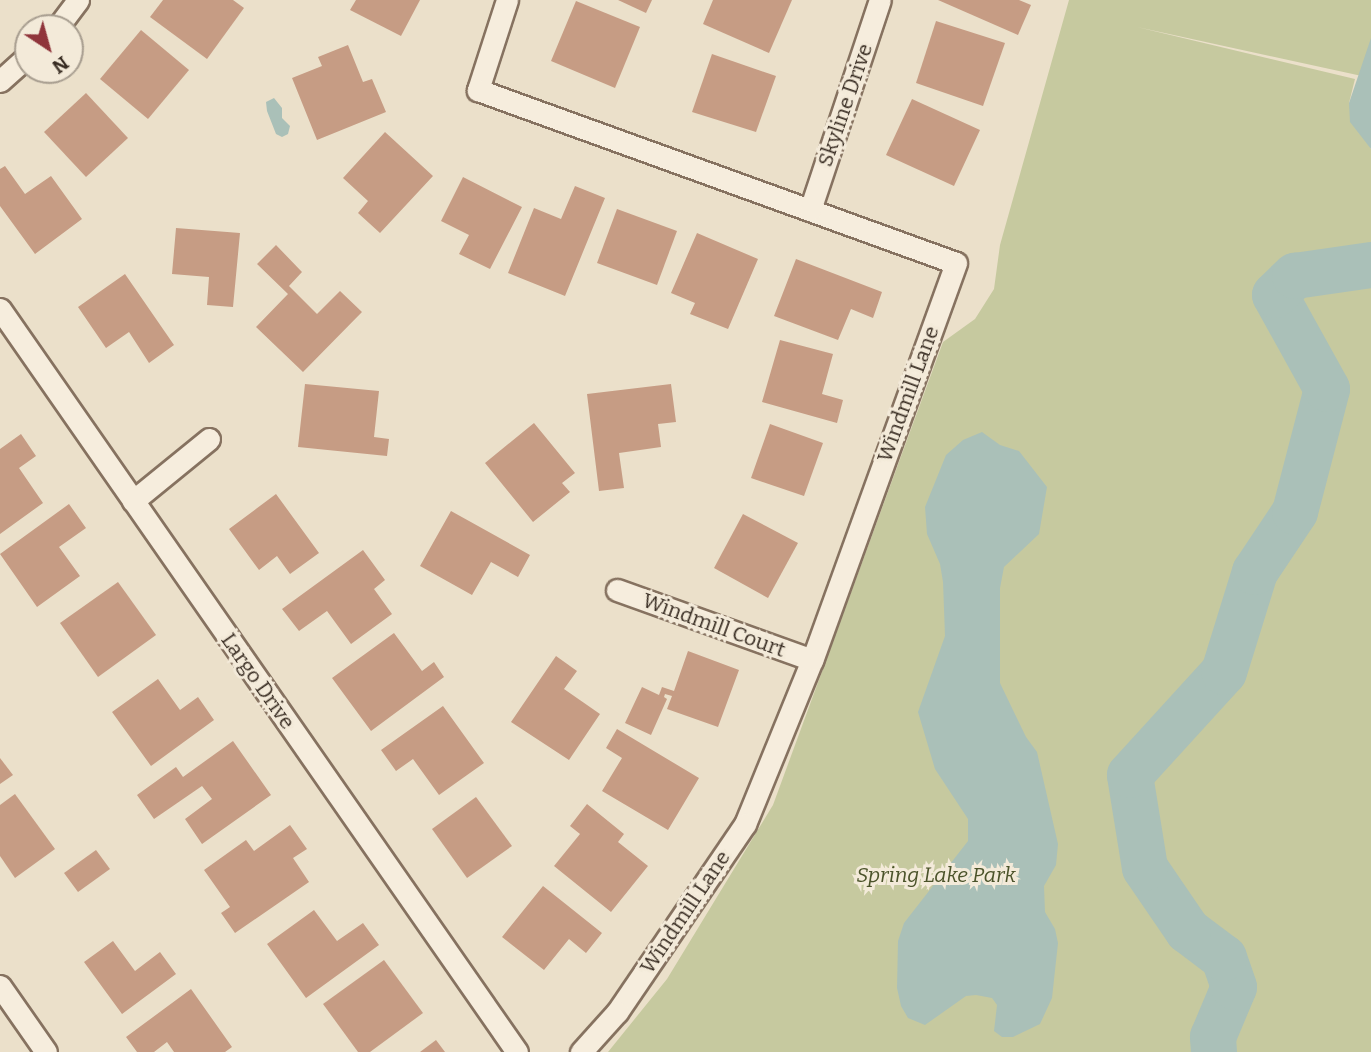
<!DOCTYPE html>
<style>
body{margin:0}
#map{position:relative;width:1371px;height:1052px;overflow:hidden;background:#ebe0ca;font-family:Bitter,serif}
div>[style]{position:absolute}
.green>*{inset:0;background:#c6c99f}
.water>*{inset:0;background:#aac0b8}
.river>*{height:46px;margin:-23px;padding:0 23px;transform-origin:23px;border-radius:23px;background:#aac0b8}
.building>*{inset:0;background:#c69c84}
.roads{filter:drop-shadow(2px 0 #867260) drop-shadow(-2px 0 #867260) drop-shadow(0 2px #867260) drop-shadow(0 -2px #867260)}
.street>*{height:21px;margin:-10.5px;padding:0 10.5px;transform-origin:10.5px;border-radius:10.5px;background:#f6eddd}
span{translate:-50% -50%;white-space:nowrap;text-align:center;line-height:1.15;-webkit-text-stroke:6px #f3ead9;paint-order:stroke}
.street-label{font-size:21px;color:#382c22}
.park-label{font-size:21px;color:#4b532a;font-style:italic}
.north{position:absolute;left:14px;top:14px;width:70px;height:70px;box-sizing:border-box;background:#f3ead9;border:2px solid #a89e90;border-radius:50%;rotate:144deg;font-size:19px;font-weight:700;line-height:28px;text-align:center;color:#382c22}
.north::after{content:'';display:block;margin:auto;width:24px;height:32px;background:#90353b;clip-path:polygon(50% 0,100% 100%,50% 72%,0 100%)}
</style>
<div id="map">
<div class="green">
<i style="clip-path:polygon(1069px 0,1371px 0,1371px 78px,1137px 27px,1355px 79px,1349px 103px,1371px 149px,1371px 1052px,608px 1052px,667px 979px,773px 805px,943px 342px,975px 319px,994px 289px,1000px 245px)"></i>
</div>
<div class="water">
<i style="clip-path:polygon(1371px 38px,1371px 149px,1350px 122px,1349px 103px)"></i>
<i style="clip-path:polygon(274px 98px,282px 108px,282px 118px,290px 126px,288px 134px,282px 137px,276px 134px,267px 111px,266px 102px)"></i>
<i style="clip-path:polygon(982px 432px,1000px 445px,1019px 451px,1047px 487px,1039px 534px,1004px 567px,1000px 588px,1000px 683px,1026px 737px,1037px 752px,1058px 844px,1056px 865px,1044px 886px,1045px 912px,1055px 929px,1058px 943px,1052px 998px,1040px 1024px,1013px 1037px,1002px 1037px,994px 1031px,997px 1005px,992px 998px,976px 995px,966px 996px,925px 1025px,908px 1018px,901px 1006px,897px 988px,898px 941px,904px 923px,968px 841px,968px 819px,935px 769px,918px 712px,945px 636px,943px 582px,940px 564px,927px 534px,925px 507px,946px 455px,963px 440px)"></i>
</div>
<div class="river">
<i style="left:1214px;top:1052px;width:15px;rotate:-94deg"></i>
<i style="left:1213px;top:1037px;width:54px;rotate:-67.2deg"></i>
<i style="left:1234px;top:987px;width:31px;rotate:-109deg"></i>
<i style="left:1224px;top:958px;width:45px;rotate:-143.1deg"></i>
<i style="left:1188px;top:931px;width:76px;rotate:-124.3deg"></i>
<i style="left:1145px;top:868px;width:94px;rotate:-99.2deg"></i>
<i style="left:1130px;top:775px;width:139px;rotate:-47.6deg"></i>
<i style="left:1224px;top:672px;width:105px;rotate:-72.8deg"></i>
<i style="left:1255px;top:572px;width:72px;rotate:-56.3deg"></i>
<i style="left:1295px;top:512px;width:127px;rotate:-75.4deg"></i>
<i style="left:1327px;top:389px;width:107px;rotate:-119deg"></i>
<i style="left:1275px;top:295px;width:28px;rotate:-44deg"></i>
<i style="left:1295px;top:276px;width:77px;rotate:-8.2deg"></i>
</div>
<div class="building">
<i style="clip-path:polygon(163px 0,233px 0,244px 8px,207px 59px,150px 17px)"></i>
<i style="clip-path:polygon(356px 0,420px 0,401px 36px,350px 10px)"></i>
<i style="clip-path:polygon(618px 0,652px 0,646px 13px)"></i>
<i style="clip-path:polygon(713px 0,792px 0,769px 53px,703px 24px)"></i>
<i style="clip-path:polygon(938px 0,1019px 0,1031px 5px,1018px 35px)"></i>
<i style="clip-path:polygon(576px 1px,640px 27px,615px 88px,551px 61px)"></i>
<i style="clip-path:polygon(936px 21px,1005px 43px,983px 106px,916px 83px)"></i>
<i style="clip-path:polygon(141px 30px,189px 70px,148px 119px,100px 79px)"></i>
<i style="clip-path:polygon(348px 45px,363px 82px,372px 79px,386px 112px,317px 140px,292px 78px,322px 66px,318px 57px)"></i>
<i style="clip-path:polygon(712px 54px,776px 76px,756px 132px,692px 112px)"></i>
<i style="clip-path:polygon(86px 93px,128px 138px,86px 177px,44px 132px)"></i>
<i style="clip-path:polygon(912px 99px,980px 130px,954px 186px,886px 155px)"></i>
<i style="clip-path:polygon(385px 132px,433px 176px,380px 233px,358px 213px,368px 201px,343px 178px)"></i>
<i style="clip-path:polygon(5px 166px,25px 194px,51px 176px,82px 219px,35px 254px,0 206px,0 169px)"></i>
<i style="clip-path:polygon(463px 177px,522px 207px,490px 269px,459px 254px,469px 235px,441px 221px)"></i>
<i style="clip-path:polygon(575px 186px,605px 198px,565px 296px,508px 273px,534px 208px,561px 219px)"></i>
<i style="clip-path:polygon(617px 209px,677px 231px,657px 285px,597px 263px)"></i>
<i style="clip-path:polygon(176px 228px,240px 233px,233px 307px,207px 305px,209px 277px,172px 274px)"></i>
<i style="clip-path:polygon(697px 233px,758px 259px,728px 329px,690px 314px,695px 303px,671px 293px)"></i>
<i style="clip-path:polygon(276px 245px,302px 272px,289px 286px,317px 314px,340px 291px,362px 312px,303px 372px,256px 327px,288px 294px,257px 264px)"></i>
<i style="clip-path:polygon(796px 259px,882px 292px,873px 318px,851px 309px,838px 340px,774px 316px)"></i>
<i style="clip-path:polygon(125px 274px,174px 345px,149px 363px,129px 332px,106px 348px,78px 307px)"></i>
<i style="clip-path:polygon(780px 340px,833px 354px,822px 394px,843px 400px,837px 423px,762px 402px)"></i>
<i style="clip-path:polygon(305px 384px,379px 391px,374px 437px,389px 439px,387px 456px,298px 447px)"></i>
<i style="clip-path:polygon(671px 384px,676px 422px,658px 424px,661px 447px,619px 453px,624px 488px,599px 491px,587px 394px)"></i>
<i style="clip-path:polygon(534px 423px,575px 473px,562px 483px,570px 492px,533px 522px,485px 463px)"></i>
<i style="clip-path:polygon(770px 424px,823px 443px,804px 496px,751px 478px)"></i>
<i style="clip-path:polygon(21px 434px,36px 456px,19px 468px,43px 503px,0 534px,0 449px)"></i>
<i style="clip-path:polygon(276px 494px,319px 553px,290px 574px,277px 556px,259px 570px,229px 529px)"></i>
<i style="clip-path:polygon(69px 504px,86px 528px,59px 547px,80px 576px,37px 607px,0 554px)"></i>
<i style="clip-path:polygon(451px 511px,530px 555px,518px 577px,491px 562px,472px 595px,420px 566px)"></i>
<i style="clip-path:polygon(743px 514px,798px 543px,768px 598px,714px 568px)"></i>
<i style="clip-path:polygon(363px 550px,385px 580px,374px 589px,392px 614px,351px 644px,327px 611px,299px 631px,282px 609px)"></i>
<i style="clip-path:polygon(118px 582px,156px 635px,98px 677px,60px 623px)"></i>
<i style="clip-path:polygon(394px 633px,422px 671px,434px 662px,444px 677px,371px 731px,332px 678px)"></i>
<i style="clip-path:polygon(688px 651px,739px 670px,718px 727px,667px 709px,672px 696px,665px 694px,664px 697px,667px 699px,651px 735px,625px 723px,642px 687px,659px 695px,662px 687px,674px 691px)"></i>
<i style="clip-path:polygon(556px 656px,577px 671px,564px 689px,600px 714px,569px 760px,511px 722px)"></i>
<i style="clip-path:polygon(158px 679px,180px 710px,198px 697px,214px 720px,151px 766px,112px 712px)"></i>
<i style="clip-path:polygon(443px 706px,484px 763px,439px 795px,413px 759px,396px 771px,381px 750px)"></i>
<i style="clip-path:polygon(617px 729px,699px 778px,668px 830px,602px 791px,622px 758px,606px 748px)"></i>
<i style="clip-path:polygon(233px 741px,271px 795px,202px 844px,185px 819px,212px 799px,202px 786px,154px 819px,137px 795px,176px 767px,183px 777px)"></i>
<i style="clip-path:polygon(0 758px,13px 775px,0 784px)"></i>
<i style="clip-path:polygon(15px 794px,55px 849px,15px 878px,0 856px,0 805px)"></i>
<i style="clip-path:polygon(476px 797px,512px 846px,467px 878px,432px 829px)"></i>
<i style="clip-path:polygon(587px 804px,624px 834px,618px 842px,648px 866px,611px 912px,554px 866px,580px 834px,570px 826px)"></i>
<i style="clip-path:polygon(290px 825px,307px 849px,293px 858px,309px 882px,235px 933px,221px 913px,230px 907px,204px 870px,246px 840px,254px 851px)"></i>
<i style="clip-path:polygon(96px 850px,110px 869px,78px 892px,64px 873px)"></i>
<i style="clip-path:polygon(543px 886px,602px 933px,586px 953px,569px 939px,544px 970px,502px 937px)"></i>
<i style="clip-path:polygon(314px 910px,337px 941px,363px 923px,379px 945px,306px 998px,267px 944px)"></i>
<i style="clip-path:polygon(113px 941px,135px 971px,160px 952px,176px 974px,122px 1014px,84px 962px)"></i>
<i style="clip-path:polygon(384px 960px,423px 1013px,370px 1052px,358px 1052px,323px 1004px)"></i>
<i style="clip-path:polygon(191px 989px,232px 1047px,225px 1052px,174px 1052px,167px 1042px,154px 1052px,137px 1052px,126px 1037px)"></i>
<i style="clip-path:polygon(436px 1040px,445px 1052px,420px 1052px)"></i>
</div>
<div class="roads">
<div class="street">
<i style="left:507px;top:0;width:95px;rotate:107.9deg"></i>
<i style="left:478px;top:90px;width:508px;rotate:19.9deg"></i>
<i style="left:956px;top:263px;width:422px;rotate:109.9deg"></i>
<i style="left:812px;top:660px;width:177px;rotate:112.2deg"></i>
<i style="left:745px;top:824px;width:227px;rotate:124.2deg"></i>
<i style="left:617px;top:1012px;width:54px;rotate:132deg"></i>
<i style="left:57px;top:28px;width:35px;rotate:-53deg"></i>
<i style="left:0;top:81px;width:38px;rotate:-42deg"></i>
<i style="left:810px;top:210px;width:221px;rotate:-71.6deg"></i>
<i style="left:0;top:309px;width:905px;rotate:55.17deg"></i>
<i style="left:133px;top:501px;width:98px;rotate:-39.2deg"></i>
<i style="left:617px;top:590px;width:207px;rotate:19.7deg"></i>
<i style="left:0;top:986px;width:80px;rotate:55.1deg"></i>
</div>
</div>
<div class="street-label">
<span style="left:845px;top:105px;rotate:-71deg">Skyline Drive</span>
<span style="left:908px;top:394px;rotate:-70deg">Windmill Lane</span>
<span style="left:714px;top:625px;rotate:20deg">Windmill Court</span>
<span style="left:258px;top:681px;rotate:55deg">Largo Drive</span>
<span style="left:685px;top:912px;rotate:-56deg">Windmill Lane</span>
</div>
<div class="park-label">
<span style="left:936px;top:875px">Spring Lake Park</span>
</div>
<div class="north">N</div>
</div>
